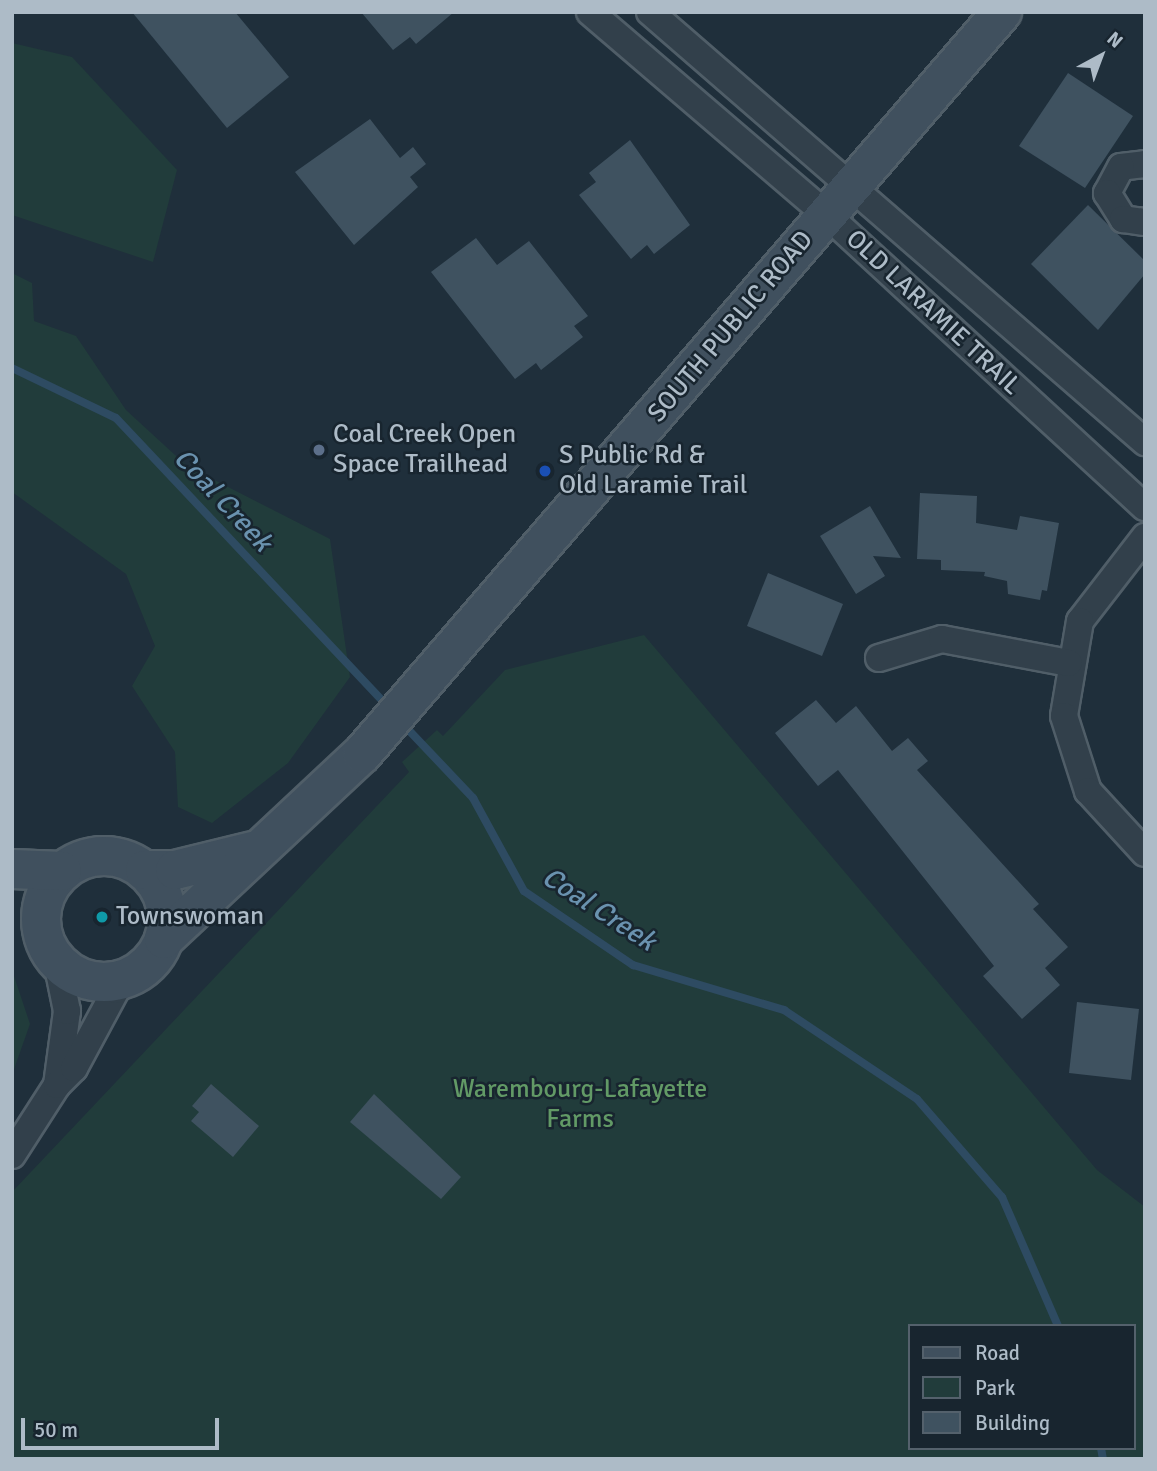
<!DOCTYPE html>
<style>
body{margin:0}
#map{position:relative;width:1157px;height:1471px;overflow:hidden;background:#1f2f3b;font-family:Signika,sans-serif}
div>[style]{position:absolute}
.green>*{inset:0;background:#213c3b}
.stream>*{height:8px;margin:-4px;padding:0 4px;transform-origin:4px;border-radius:4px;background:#2e4b62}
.building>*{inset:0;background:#3f5260}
.roads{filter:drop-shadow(2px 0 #505e68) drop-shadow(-2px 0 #505e68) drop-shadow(0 2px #505e68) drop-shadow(0 -2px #505e68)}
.street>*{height:26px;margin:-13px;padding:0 13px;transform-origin:13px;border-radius:13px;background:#32404b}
.secondary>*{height:38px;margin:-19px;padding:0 19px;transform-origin:19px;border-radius:19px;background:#40505e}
.secondary>.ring{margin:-19px;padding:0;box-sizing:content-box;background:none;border:38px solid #40505e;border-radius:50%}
.dots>*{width:19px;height:19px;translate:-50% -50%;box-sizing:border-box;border:4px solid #18252f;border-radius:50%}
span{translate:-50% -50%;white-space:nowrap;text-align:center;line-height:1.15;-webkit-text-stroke:5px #18252f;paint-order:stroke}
.street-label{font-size:26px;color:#adbbc7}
.poi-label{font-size:26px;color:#adbbc7}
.left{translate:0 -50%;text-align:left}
.park-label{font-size:26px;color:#629a66}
.water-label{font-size:28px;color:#6a92af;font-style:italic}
.frame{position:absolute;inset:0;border:14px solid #adbbc7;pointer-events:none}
.legend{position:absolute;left:908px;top:1324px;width:228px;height:126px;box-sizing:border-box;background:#18252f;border:2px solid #54616c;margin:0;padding:9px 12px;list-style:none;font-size:21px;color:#adbbc7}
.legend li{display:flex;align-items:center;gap:14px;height:35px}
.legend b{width:35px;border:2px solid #54616c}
.north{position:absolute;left:1066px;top:21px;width:70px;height:70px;-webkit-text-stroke:5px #18252f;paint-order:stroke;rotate:41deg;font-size:19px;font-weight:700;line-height:28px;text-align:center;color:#adbbc7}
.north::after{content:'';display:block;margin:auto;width:24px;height:32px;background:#adbbc7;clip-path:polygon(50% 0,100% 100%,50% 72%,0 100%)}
.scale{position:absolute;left:21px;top:1418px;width:198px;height:32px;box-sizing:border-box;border:4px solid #adbbc7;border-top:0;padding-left:9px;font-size:21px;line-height:24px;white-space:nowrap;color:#adbbc7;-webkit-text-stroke:5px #18252f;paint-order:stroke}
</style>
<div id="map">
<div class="green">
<i style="clip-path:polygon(12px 43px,72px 57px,177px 170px,153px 262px,12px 215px)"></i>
<i style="clip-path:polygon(12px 273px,32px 283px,34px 321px,76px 336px,126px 410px,187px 466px,330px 539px,350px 677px,288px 763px,212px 823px,178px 807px,175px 752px,132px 686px,155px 646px,126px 574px,12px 492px)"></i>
<i style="clip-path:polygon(evenodd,644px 635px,1097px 1170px,1145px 1207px,1145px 1459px,12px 1459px,12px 1192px,409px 772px,402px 762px,437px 730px,443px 736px,505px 670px,644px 635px,910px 1326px,1134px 1326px,1134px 1448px,910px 1448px,910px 1326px)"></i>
<i style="clip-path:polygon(12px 970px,30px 1024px,12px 1075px)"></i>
</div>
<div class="stream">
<i style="left:12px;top:368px;width:115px;rotate:25.7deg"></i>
<i style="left:116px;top:418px;width:397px;rotate:46.7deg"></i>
<i style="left:401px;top:722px;width:105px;rotate:46.5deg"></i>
<i style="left:473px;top:798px;width:106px;rotate:61.3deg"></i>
<i style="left:524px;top:891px;width:132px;rotate:34.2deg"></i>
<i style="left:633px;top:965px;width:158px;rotate:16.6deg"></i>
<i style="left:784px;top:1010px;width:160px;rotate:33.8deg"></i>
<i style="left:917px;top:1099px;width:130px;rotate:49.1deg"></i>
<i style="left:1002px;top:1197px;width:141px;rotate:66.5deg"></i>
<i style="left:1101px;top:1448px;width:11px;rotate:80deg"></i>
</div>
<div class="building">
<i style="clip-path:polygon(132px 12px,235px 12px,289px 77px,227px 128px)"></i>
<i style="clip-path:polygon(361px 12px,454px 12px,416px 44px,410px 37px,393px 50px)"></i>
<i style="clip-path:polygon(1068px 73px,1133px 116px,1085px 188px,1019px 146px)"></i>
<i style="clip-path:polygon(370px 119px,400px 158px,413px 147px,426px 164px,410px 177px,418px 187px,354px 245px,295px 172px)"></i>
<i style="clip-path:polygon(630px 140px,690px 225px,654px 254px,647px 245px,631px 259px,579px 195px,596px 182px,589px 173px)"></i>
<i style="clip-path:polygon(1088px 205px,1145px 261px,1145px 274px,1098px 330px,1031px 264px)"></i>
<i style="clip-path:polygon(476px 238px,497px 265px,529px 241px,588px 316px,574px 326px,583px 337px,541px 370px,536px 363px,515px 379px,431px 272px)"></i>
<i style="clip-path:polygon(920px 493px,977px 496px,976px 523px,1017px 530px,1020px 516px,1059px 523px,1047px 591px,1042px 590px,1040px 600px,1008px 594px,1007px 581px,984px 576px,985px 572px,941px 570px,941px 560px,917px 559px)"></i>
<i style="clip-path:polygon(870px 506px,901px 558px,873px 556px,885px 576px,856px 594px,820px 536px)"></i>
<i style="clip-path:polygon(768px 573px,843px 604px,822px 656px,747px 626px)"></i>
<i style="clip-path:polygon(816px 700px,836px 723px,856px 706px,892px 751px,908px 738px,928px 761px,917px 770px,1039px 904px,1033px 909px,1068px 947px,1045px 968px,1060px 985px,1022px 1019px,983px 976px,994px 966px,838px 770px,818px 786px,775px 733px)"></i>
<i style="clip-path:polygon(1077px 1002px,1139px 1009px,1131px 1080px,1069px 1073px)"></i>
<i style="clip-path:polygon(211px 1084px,259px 1126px,233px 1157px,191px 1121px,199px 1112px,192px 1106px)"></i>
<i style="clip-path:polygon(374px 1094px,461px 1177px,441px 1199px,350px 1122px)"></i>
</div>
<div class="roads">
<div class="street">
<i style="left:590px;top:12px;width:311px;rotate:40.6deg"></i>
<i style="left:826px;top:214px;width:433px;rotate:42.6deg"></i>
<i style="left:650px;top:12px;width:656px;rotate:40.98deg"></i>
<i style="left:1145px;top:164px;width:24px;rotate:173deg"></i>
<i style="left:1121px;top:167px;width:30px;rotate:118deg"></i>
<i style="left:1107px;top:193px;width:31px;rotate:58deg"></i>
<i style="left:1123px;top:219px;width:22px;rotate:8deg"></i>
<i style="left:1145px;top:537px;width:106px;rotate:127.7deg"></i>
<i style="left:1080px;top:621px;width:96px;rotate:99.6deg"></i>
<i style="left:1064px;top:716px;width:79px;rotate:72.3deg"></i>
<i style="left:1088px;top:791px;width:84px;rotate:47.4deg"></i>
<i style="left:879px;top:658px;width:66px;rotate:-16.8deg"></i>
<i style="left:942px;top:639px;width:129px;rotate:10.7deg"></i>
<i style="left:57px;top:1085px;width:75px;rotate:-82.3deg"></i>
<i style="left:67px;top:1011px;width:50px;rotate:-101.5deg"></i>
<i style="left:12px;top:1155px;width:83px;rotate:-57.3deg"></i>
<i style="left:57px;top:1085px;width:24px;rotate:-45deg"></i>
<i style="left:74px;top:1068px;width:89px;rotate:-61.7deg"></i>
<i style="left:116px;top:990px;width:21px;rotate:-41deg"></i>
</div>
<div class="secondary">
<i class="ring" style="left:41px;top:856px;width:88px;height:88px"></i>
<i style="left:12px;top:869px;width:50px;rotate:2.3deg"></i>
<i style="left:145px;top:870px;width:30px"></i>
<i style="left:175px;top:870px;width:80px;rotate:-13.7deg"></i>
<i style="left:164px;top:939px;width:271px;rotate:-43.1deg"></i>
<i style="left:362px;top:754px;width:980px;rotate:-49.22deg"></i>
</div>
</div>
<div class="dots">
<i style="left:319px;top:450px;background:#5c6f8a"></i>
<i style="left:545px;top:471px;background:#1a4fb4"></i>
<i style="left:102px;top:917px;background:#0f9aa8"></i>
</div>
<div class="street-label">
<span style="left:933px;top:313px;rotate:43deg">OLD LARAMIE TRAIL</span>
<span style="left:731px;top:327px;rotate:-50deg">SOUTH PUBLIC ROAD</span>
</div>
<div class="poi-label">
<span class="left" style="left:333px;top:450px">Coal Creek Open<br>Space Trailhead</span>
<span class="left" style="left:559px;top:471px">S Public Rd &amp;<br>Old Laramie Trail</span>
<span class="left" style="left:116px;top:917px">Townswoman</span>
</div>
<div class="park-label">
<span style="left:580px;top:1105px">Warembourg-Lafayette<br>Farms</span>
</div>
<div class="water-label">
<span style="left:223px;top:500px;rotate:47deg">Coal Creek</span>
<span style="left:599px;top:909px;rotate:33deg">Coal Creek</span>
</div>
<div class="frame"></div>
<ul class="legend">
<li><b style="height:9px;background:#40505e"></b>Road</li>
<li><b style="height:19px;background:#213c3b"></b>Park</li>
<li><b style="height:19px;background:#3f5260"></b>Building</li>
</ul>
<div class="north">N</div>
<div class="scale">50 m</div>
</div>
